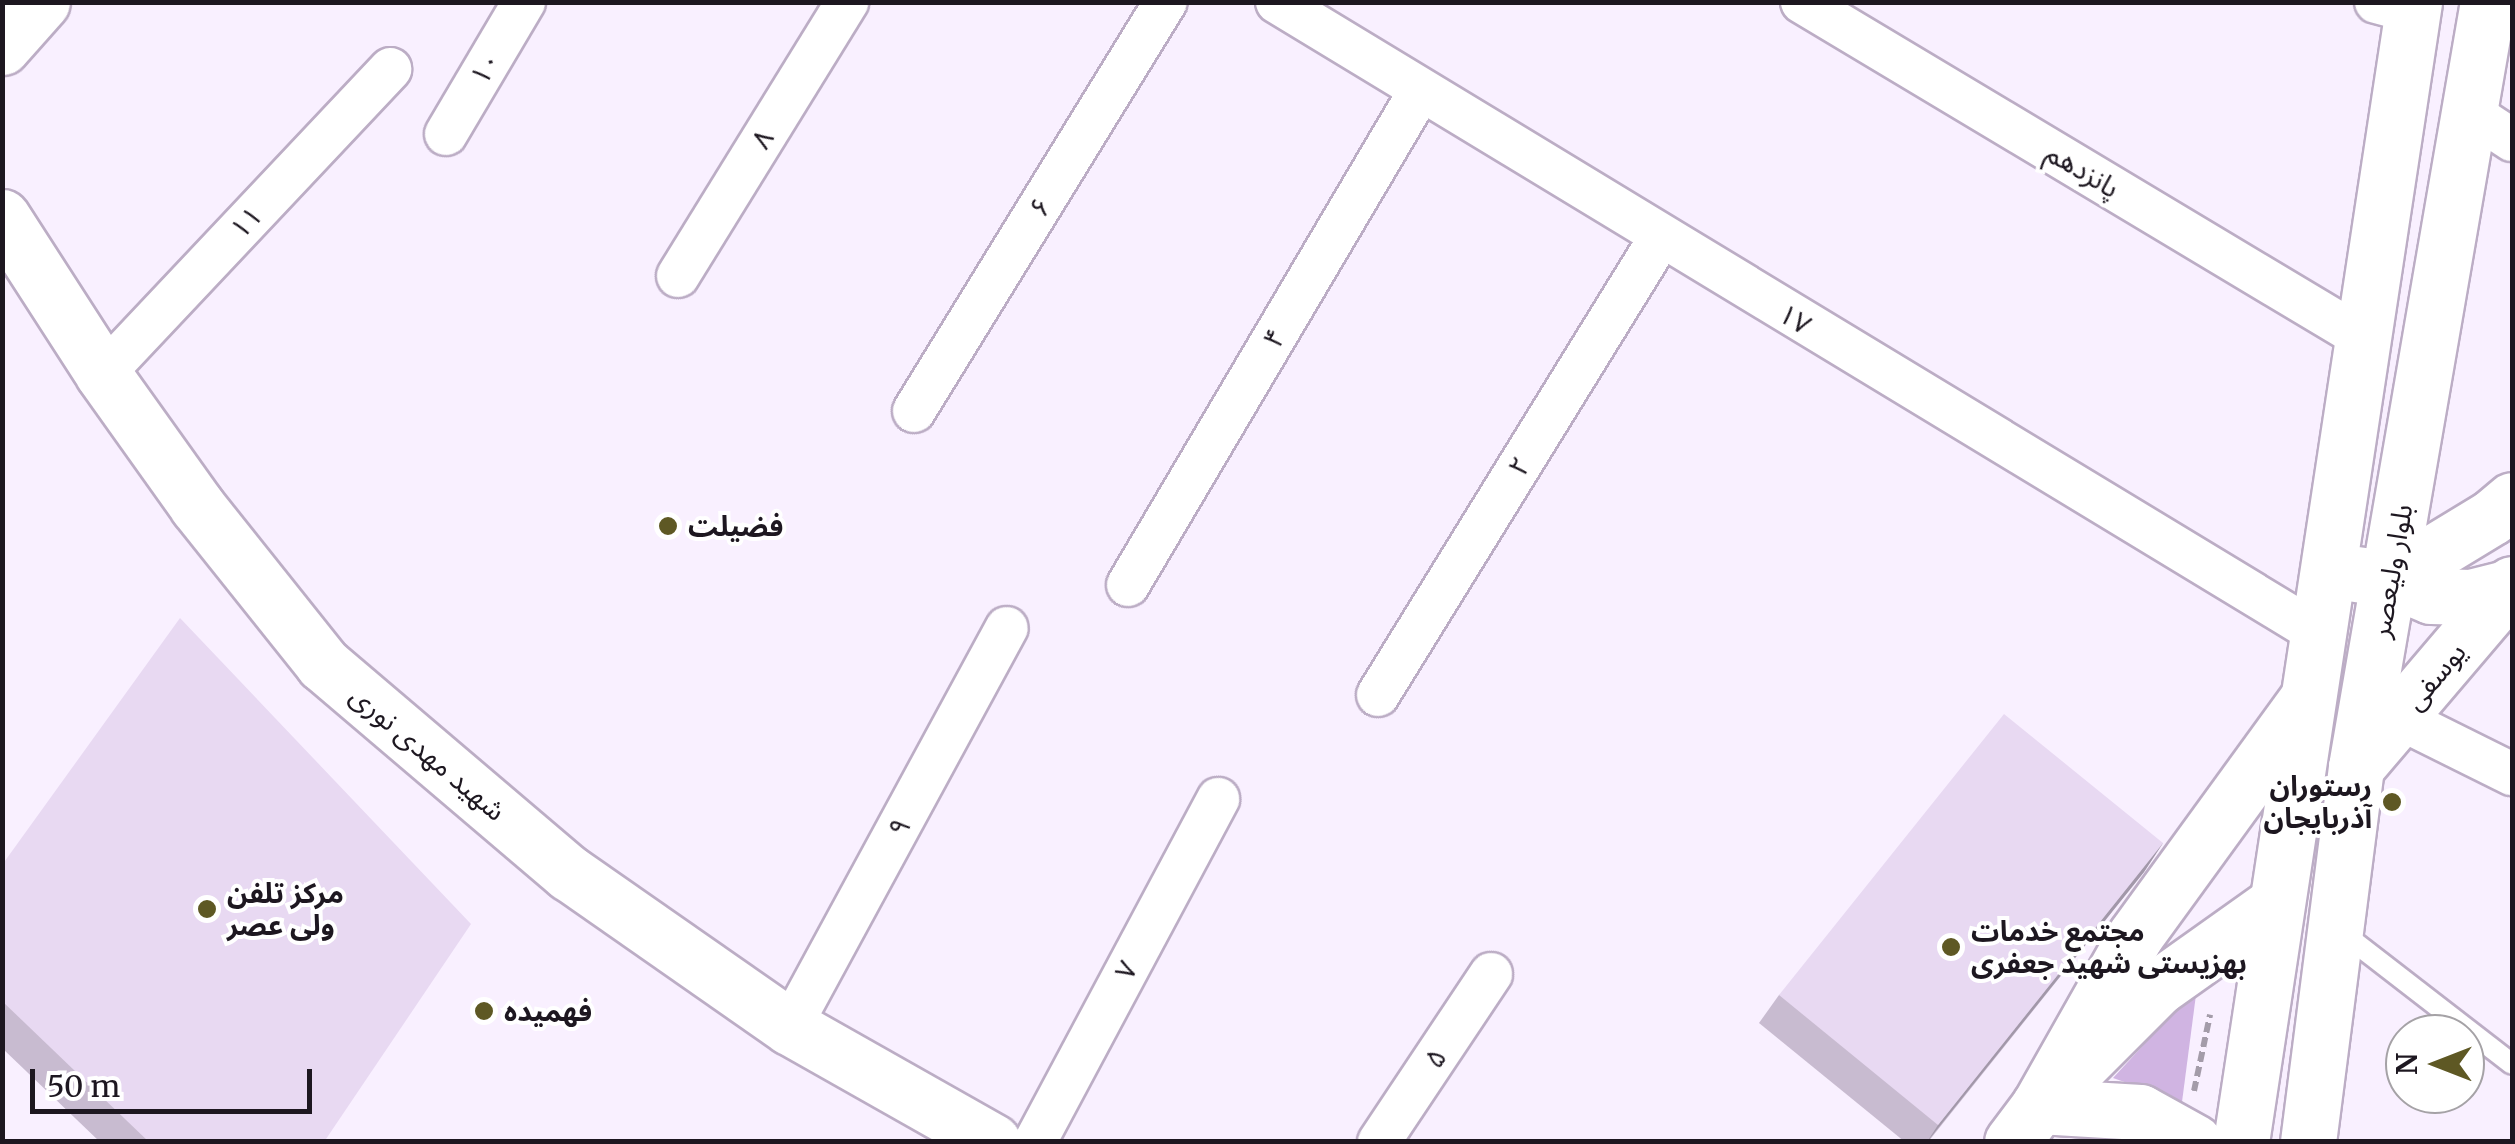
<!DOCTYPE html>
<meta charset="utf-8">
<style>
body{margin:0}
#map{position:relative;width:2515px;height:1144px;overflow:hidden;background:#f9f0ff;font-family:Merriweather,"Noto Sans Arabic",serif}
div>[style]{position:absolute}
.green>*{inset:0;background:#d0b4e2}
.path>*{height:6px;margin-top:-3px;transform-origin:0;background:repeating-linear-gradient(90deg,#a49ca9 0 10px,transparent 0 15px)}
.roads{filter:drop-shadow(2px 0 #bcadc5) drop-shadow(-2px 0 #bcadc5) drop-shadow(0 2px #bcadc5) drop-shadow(0 -2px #bcadc5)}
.service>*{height:20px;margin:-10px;padding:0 10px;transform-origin:10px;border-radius:10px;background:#fff}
.minor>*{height:42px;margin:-21px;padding:0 21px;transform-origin:21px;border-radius:21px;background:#fff}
.secondary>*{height:55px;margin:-27.5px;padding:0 27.5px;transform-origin:27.5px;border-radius:27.5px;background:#fff}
.primary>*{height:55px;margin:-27.5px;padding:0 27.5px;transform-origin:27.5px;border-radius:27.5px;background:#fff}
.wall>*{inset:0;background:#c8bbd0}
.shaded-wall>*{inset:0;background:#a298a9}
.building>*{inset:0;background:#e8d9f2}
.dots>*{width:28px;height:28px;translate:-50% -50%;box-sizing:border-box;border:5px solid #fff;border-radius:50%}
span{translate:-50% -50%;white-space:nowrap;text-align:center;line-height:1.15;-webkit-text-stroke:8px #fff;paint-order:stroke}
.street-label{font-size:28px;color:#1d1720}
.poi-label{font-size:28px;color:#1d1720;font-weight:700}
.left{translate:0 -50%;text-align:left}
.right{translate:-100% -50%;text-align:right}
.frame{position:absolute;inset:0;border:5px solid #1d1720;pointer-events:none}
.north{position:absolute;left:2385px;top:1014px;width:100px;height:100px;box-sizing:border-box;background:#fff;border:2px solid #a5a2a6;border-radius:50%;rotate:270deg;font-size:28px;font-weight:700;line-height:40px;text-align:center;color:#1d1720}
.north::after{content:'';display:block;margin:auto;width:35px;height:45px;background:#5e5824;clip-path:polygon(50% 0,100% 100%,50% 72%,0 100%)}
.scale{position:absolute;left:30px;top:1069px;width:282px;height:45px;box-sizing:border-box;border:5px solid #1d1720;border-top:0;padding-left:12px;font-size:30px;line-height:35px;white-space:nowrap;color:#1d1720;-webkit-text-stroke:8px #fff;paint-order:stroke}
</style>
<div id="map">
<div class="green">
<i style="clip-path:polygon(2197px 987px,2182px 1102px,2113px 1078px)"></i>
</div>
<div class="path">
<i style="left:2194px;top:1091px;width:78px;rotate:-78.1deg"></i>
</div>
<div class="roads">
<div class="service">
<i style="left:2340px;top:931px;width:217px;rotate:37.7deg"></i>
</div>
<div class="minor">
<i style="left:1277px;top:2px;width:1215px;rotate:31.23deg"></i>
<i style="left:1802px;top:2px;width:654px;rotate:30.92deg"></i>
<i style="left:2376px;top:2px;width:38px;rotate:15deg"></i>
<i style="left:2471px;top:113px;width:49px;rotate:33.4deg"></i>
<i style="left:446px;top:134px;width:153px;rotate:-59.4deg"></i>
<i style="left:678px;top:276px;width:322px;rotate:-58.3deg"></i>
<i style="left:103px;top:374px;width:419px;rotate:-46.7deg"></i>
<i style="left:914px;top:411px;width:480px;rotate:-58.4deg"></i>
<i style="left:1128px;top:585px;width:574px;rotate:-59.41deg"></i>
<i style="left:1378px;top:695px;width:537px;rotate:-58.32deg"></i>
<i style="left:2399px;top:718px;width:126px;rotate:26.4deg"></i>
<i style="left:790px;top:1027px;width:454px;rotate:-61.5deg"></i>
<i style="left:1035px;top:1142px;width:389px;rotate:-61.9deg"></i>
<i style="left:1379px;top:1142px;width:202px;rotate:-56.3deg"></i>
</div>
<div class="secondary">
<i style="left:2px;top:47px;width:60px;rotate:-48.4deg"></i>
<i style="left:2px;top:217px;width:187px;rotate:57.2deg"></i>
<i style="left:103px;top:374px;width:162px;rotate:54.5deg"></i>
<i style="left:197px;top:506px;width:202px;rotate:51.4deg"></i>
<i style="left:323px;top:664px;width:323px;rotate:40.4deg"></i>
<i style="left:569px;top:873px;width:269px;rotate:34.9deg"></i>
<i style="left:790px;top:1027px;width:233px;rotate:29.5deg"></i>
<i style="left:2039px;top:1106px;width:195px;rotate:-60.5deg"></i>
<i style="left:2135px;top:936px;width:288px;rotate:-54deg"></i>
<i style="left:2039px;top:1106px;width:101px;rotate:3.4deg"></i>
<i style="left:2140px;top:1112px;width:62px;rotate:29.1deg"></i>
<i style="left:2012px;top:1142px;width:45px;rotate:-53.1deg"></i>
<i style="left:2039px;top:1106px;width:167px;rotate:-45deg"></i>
<i style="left:2157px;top:988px;width:143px;rotate:-35.4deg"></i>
</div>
<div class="primary">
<i style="left:2356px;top:574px;width:34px;rotate:8deg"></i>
<i style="left:2390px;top:579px;width:44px;rotate:22.5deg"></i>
<i style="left:2431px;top:596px;width:40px;rotate:1.4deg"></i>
<i style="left:2471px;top:597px;width:40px;rotate:-14.4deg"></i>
<i style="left:2390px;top:579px;width:119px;rotate:-31.3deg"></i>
<i style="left:2492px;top:517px;width:26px;rotate:-40deg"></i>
<i style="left:2356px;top:767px;width:240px;rotate:-49.6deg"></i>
<i style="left:2241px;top:1142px;width:1153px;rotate:-81.37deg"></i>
<i style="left:2308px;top:1142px;width:378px;rotate:-82.7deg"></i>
<i style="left:2356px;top:767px;width:776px;rotate:-80.21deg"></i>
</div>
</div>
<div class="wall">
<i style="clip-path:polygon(2163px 843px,2144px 872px,1928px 1142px,1905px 1142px,1759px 1023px,1779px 995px)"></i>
<i style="clip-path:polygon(2px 865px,324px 1142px,100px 1142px,2px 1048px)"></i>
</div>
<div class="shaded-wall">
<i style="clip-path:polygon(2163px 843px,2144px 872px,1927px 1142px,1938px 1125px)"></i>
</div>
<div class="building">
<i style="clip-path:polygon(180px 618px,471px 924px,324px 1142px,149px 1142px,2px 1001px,2px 865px)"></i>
<i style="clip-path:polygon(2004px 714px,2163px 843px,1938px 1125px,1779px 995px)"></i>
</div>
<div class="dots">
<i style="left:668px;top:526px;background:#5e5824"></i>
<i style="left:2392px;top:802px;background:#5e5824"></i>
<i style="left:207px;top:909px;background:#5e5824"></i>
<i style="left:1951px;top:947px;background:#5e5824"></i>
<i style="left:484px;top:1011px;background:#5e5824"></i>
</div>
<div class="street-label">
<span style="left:485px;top:68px;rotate:-59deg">۱۰</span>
<span style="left:762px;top:139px;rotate:-58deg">۸</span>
<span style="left:2083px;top:170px;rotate:31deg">پانزدهم</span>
<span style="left:1040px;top:207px;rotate:-58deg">۶</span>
<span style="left:246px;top:222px;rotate:-47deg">۱۱</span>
<span style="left:1795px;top:319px;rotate:31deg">۱۷</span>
<span style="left:1274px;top:338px;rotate:-59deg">۴</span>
<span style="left:1519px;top:466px;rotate:-58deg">۲</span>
<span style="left:2391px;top:571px;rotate:-80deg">بلوار ولیعصر</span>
<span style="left:2435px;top:676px;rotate:-50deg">یوسفی</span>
<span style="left:428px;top:753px;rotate:40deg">شهید مهدی نوری</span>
<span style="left:899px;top:827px;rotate:-62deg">۹</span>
<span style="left:1126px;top:970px;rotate:-62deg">۷</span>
<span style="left:1435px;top:1058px;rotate:-56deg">۵</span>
</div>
<div class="poi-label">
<span class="left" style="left:688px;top:526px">فضیلت</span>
<span class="right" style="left:2372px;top:802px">رستوران<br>آذربایجان</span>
<span class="left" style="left:227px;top:909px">مرکز تلفن<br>ولی عصر</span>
<span class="left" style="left:1971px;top:947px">مجتمع خدمات<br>بهزیستی شهید جعفری</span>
<span class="left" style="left:504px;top:1011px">فهمیده</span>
</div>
<div class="frame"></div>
<div class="north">N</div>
<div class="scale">50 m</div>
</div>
